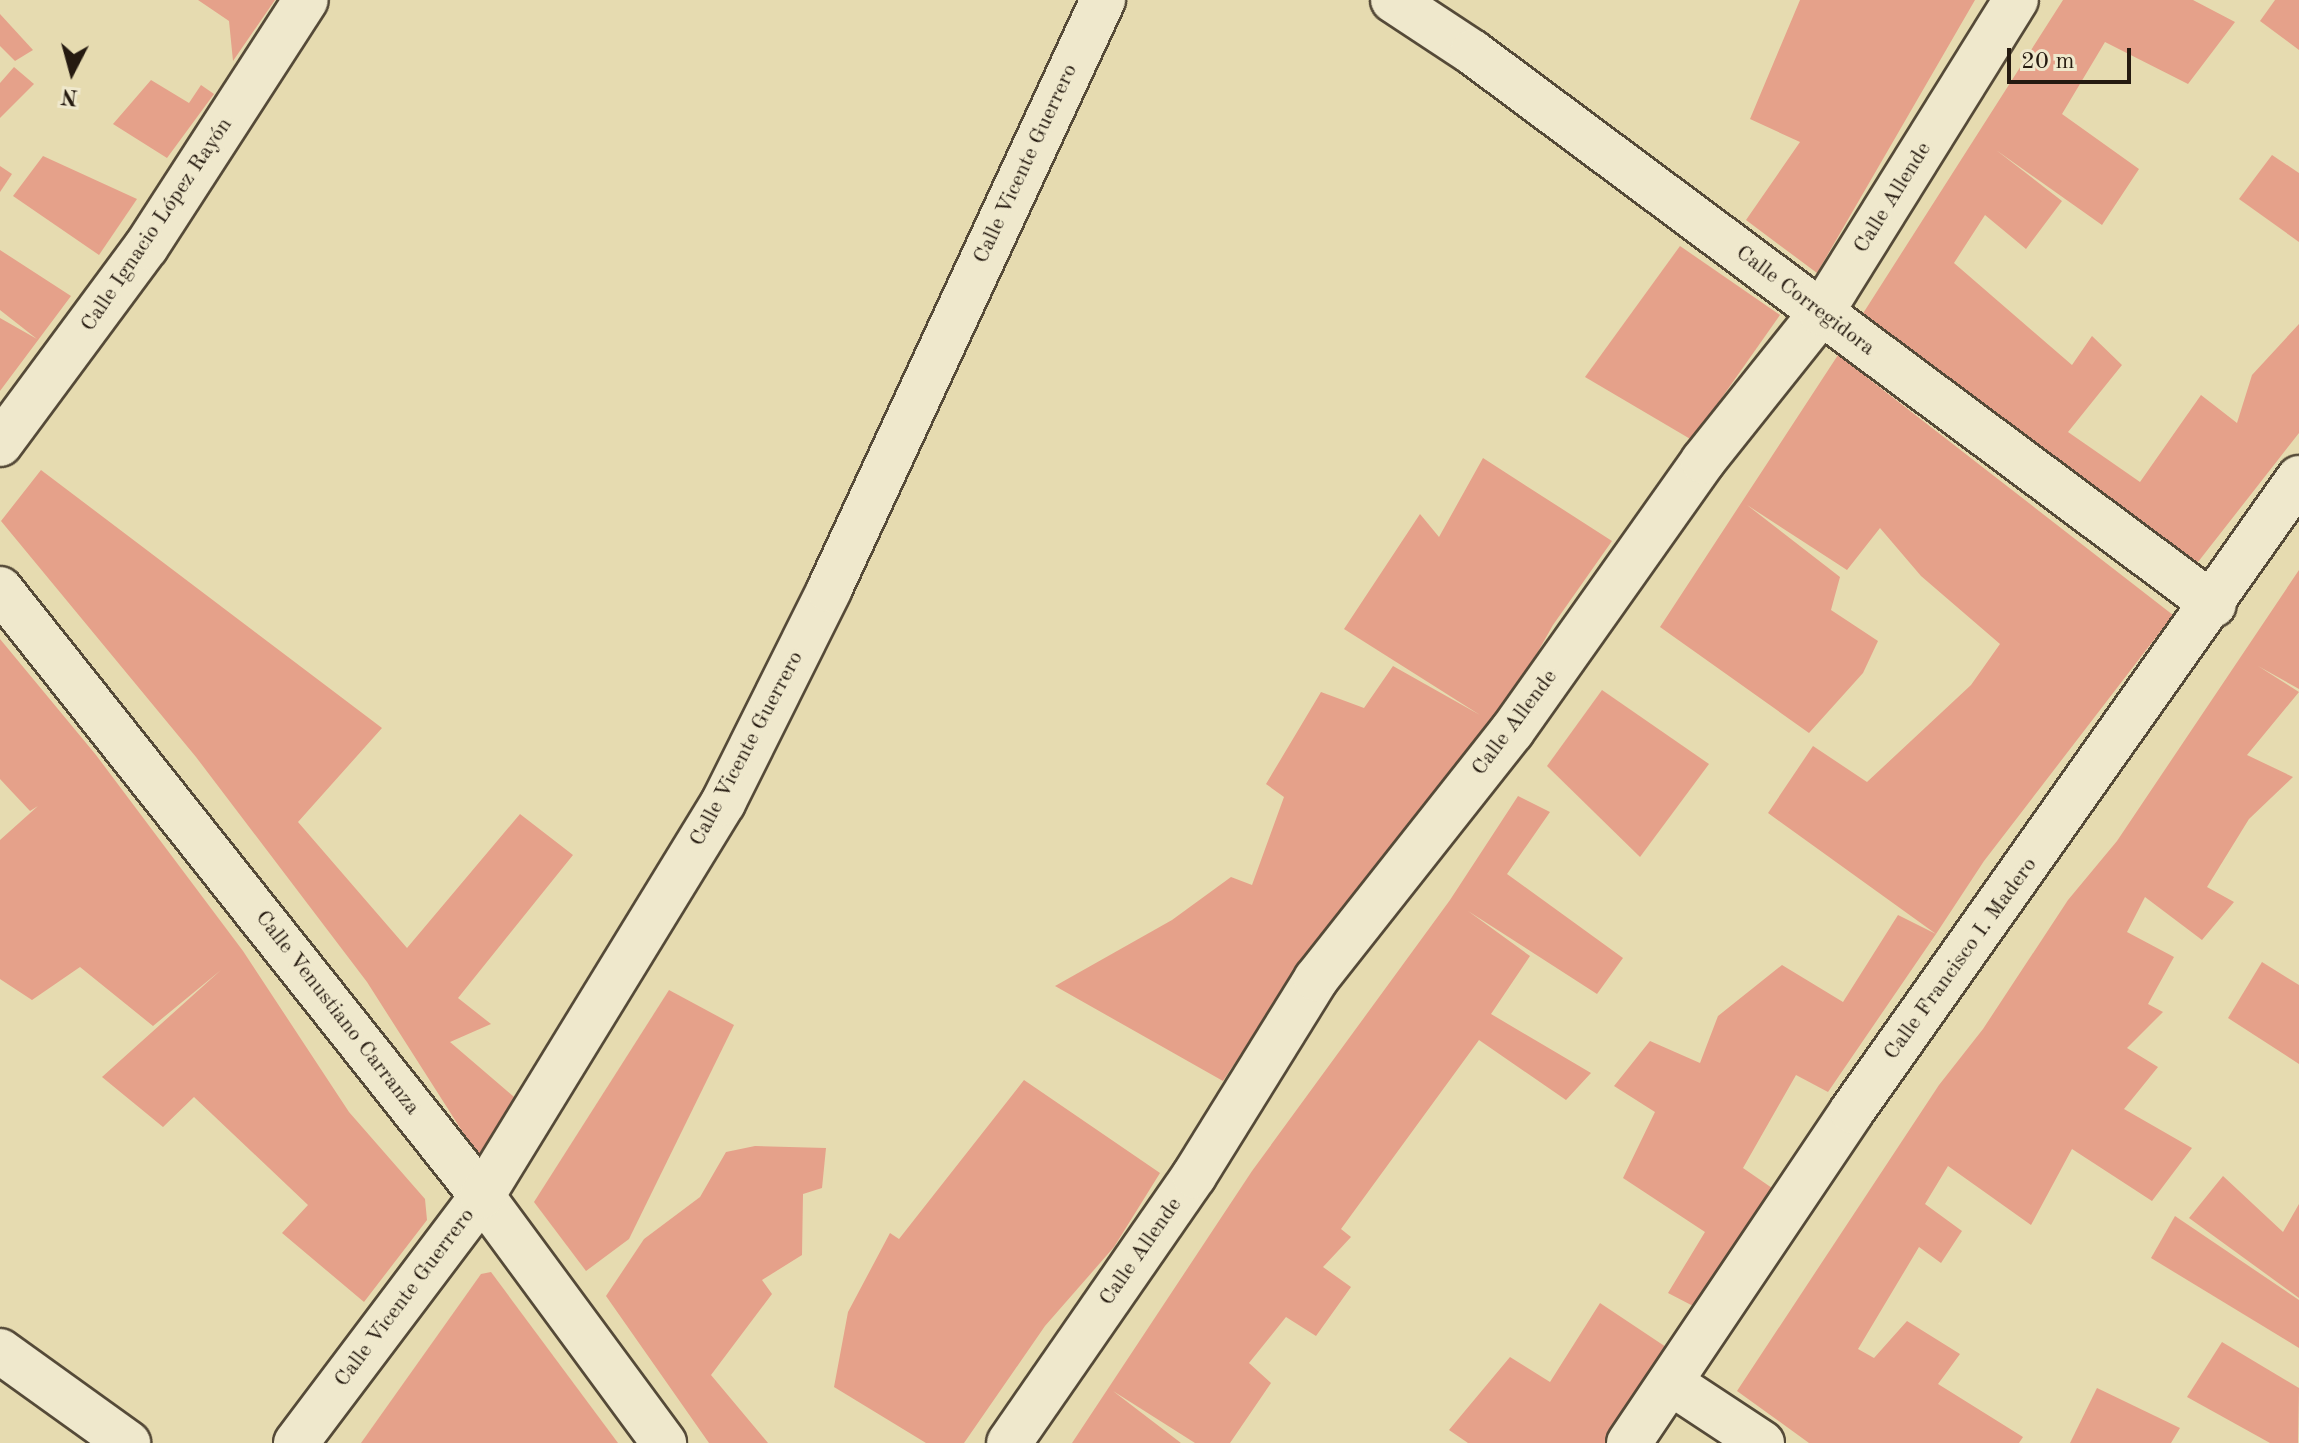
<!DOCTYPE html>
<meta charset="utf-8">
<style>
body{margin:0}
#map{position:relative;width:2299px;height:1443px;overflow:hidden;background:#e6dbb0;font-family:"Old Standard TT",serif}
div>[style]{position:absolute}
.building>*{inset:0;background:#e5a18a}
.roads{filter:drop-shadow(2px 0 #554a38) drop-shadow(-2px 0 #554a38) drop-shadow(0 2px #554a38) drop-shadow(0 -2px #554a38)}
.minor>*{height:44px;margin:-22px;padding:0 22px;transform-origin:22px;border-radius:22px;background:#efe8cc}
span{translate:-50% -50%;white-space:nowrap;text-align:center;line-height:1.15;-webkit-text-stroke:8px #efe8cc;paint-order:stroke}
.street-label{font-size:22px;color:#251a10}
.north{position:absolute;left:32px;top:32px;width:80px;height:80px;-webkit-text-stroke:6px #efe8cc;paint-order:stroke;rotate:186deg;font-size:22px;font-weight:700;line-height:32px;text-align:center;color:#251a10}
.north::after{content:'';display:block;margin:auto;width:28px;height:36px;background:#251a10;clip-path:polygon(50% 0,100% 100%,50% 72%,0 100%)}
.scale{position:absolute;left:2007px;top:48px;width:124px;height:36px;box-sizing:border-box;border:4px solid #251a10;border-top:0;padding-left:10px;font-size:24px;line-height:28px;white-space:nowrap;color:#251a10;-webkit-text-stroke:6px #efe8cc;paint-order:stroke}
</style>
<div id="map">
<div class="building">
<i style="clip-path:polygon(198px 0,275px 0,233px 61px,229px 21px)"></i>
<i style="clip-path:polygon(1800px 0,1975px 0,1817px 273px,1746px 220px,1800px 142px,1750px 119px)"></i>
<i style="clip-path:polygon(2063px 0,2193px 0,2235px 22px,2188px 84px,2105px 42px,2062px 114px,2139px 169px,2102px 225px,1996px 150px,2062px 201px,2026px 249px,1985px 215px,1954px 263px,2072px 365px,2092px 336px,2122px 365px,2068px 432px,2140px 482px,2201px 395px,2237px 423px,2252px 375px,2299px 324px,2299px 433px,2198px 562px,2120px 511px,1862px 315px)"></i>
<i style="clip-path:polygon(2275px 0,2299px 0,2299px 50px,2260px 21px)"></i>
<i style="clip-path:polygon(0 14px,33px 50px,15px 61px,0 46px)"></i>
<i style="clip-path:polygon(14px 67px,34px 84px,0 118px,0 83px)"></i>
<i style="clip-path:polygon(151px 80px,189px 103px,201px 85px,214px 94px,167px 158px,113px 124px)"></i>
<i style="clip-path:polygon(2272px 155px,2299px 173px,2299px 242px,2239px 199px)"></i>
<i style="clip-path:polygon(43px 156px,137px 199px,99px 255px,13px 196px)"></i>
<i style="clip-path:polygon(0 166px,12px 174px,0 192px)"></i>
<i style="clip-path:polygon(1680px 246px,1780px 315px,1692px 440px,1585px 377px)"></i>
<i style="clip-path:polygon(0 250px,71px 296px,0 391px,0 318px,37px 339px,0 310px)"></i>
<i style="clip-path:polygon(1838px 355px,2173px 615px,1984px 861px,1936px 934px,1828px 1092px,1796px 1075px,1743px 1168px,1772px 1188px,1695px 1307px,1668px 1293px,1705px 1232px,1623px 1178px,1655px 1112px,1614px 1086px,1650px 1041px,1700px 1063px,1718px 1016px,1782px 965px,1843px 1002px,1898px 915px,1936px 934px,1768px 813px,1813px 746px,1867px 782px,1971px 685px,2000px 644px,1921px 576px,1880px 528px,1847px 570px,1747px 505px,1840px 577px,1831px 610px,1878px 641px,1863px 673px,1809px 733px,1660px 627px)"></i>
<i style="clip-path:polygon(1483px 458px,1612px 541px,1553px 625px,1497px 724px,1382px 869px,1318px 937px,1223px 1081px,1055px 986px,1172px 920px,1231px 877px,1252px 885px,1284px 797px,1266px 784px,1321px 692px,1364px 708px,1393px 666px,1480px 715px,1344px 629px,1420px 514px,1439px 537px)"></i>
<i style="clip-path:polygon(41px 470px,382px 728px,298px 822px,407px 948px,520px 814px,573px 855px,458px 998px,491px 1024px,450px 1042px,521px 1103px,487px 1154px,478px 1156px,367px 982px,196px 757px,1px 521px)"></i>
<i style="clip-path:polygon(2299px 570px,2299px 689px,2258px 666px,2299px 692px,2247px 755px,2293px 777px,2249px 819px,2207px 887px,2234px 902px,2202px 940px,2145px 897px,2127px 932px,2174px 957px,2148px 1004px,2163px 1012px,2127px 1048px,2158px 1067px,2124px 1109px,2192px 1148px,2152px 1201px,2072px 1149px,2031px 1225px,1948px 1166px,1925px 1204px,1962px 1231px,1941px 1263px,1919px 1247px,1858px 1349px,1874px 1358px,1907px 1321px,1960px 1354px,1938px 1384px,2023px 1437px,2019px 1443px,1809px 1443px,1737px 1391px,1939px 1085px,1983px 1029px,2068px 900px,2117px 841px)"></i>
<i style="clip-path:polygon(0 639px,96px 755px,243px 951px,349px 1112px,425px 1199px,427px 1220px,364px 1302px,282px 1233px,308px 1205px,194px 1097px,163px 1127px,102px 1077px,221px 970px,153px 1026px,80px 967px,32px 1000px,0 979px,0 840px,38px 806px,30px 811px,0 779px)"></i>
<i style="clip-path:polygon(1602px 690px,1709px 764px,1640px 857px,1547px 766px)"></i>
<i style="clip-path:polygon(1518px 796px,1550px 812px,1507px 874px,1623px 958px,1597px 994px,1468px 911px,1530px 956px,1491px 1014px,1591px 1073px,1566px 1100px,1479px 1040px,1341px 1229px,1351px 1237px,1323px 1267px,1351px 1287px,1316px 1336px,1286px 1317px,1249px 1363px,1271px 1383px,1230px 1443px,1195px 1443px,1113px 1391px,1181px 1443px,1072px 1443px,1252px 1171px,1450px 900px)"></i>
<i style="clip-path:polygon(2262px 962px,2299px 985px,2299px 1064px,2228px 1018px)"></i>
<i style="clip-path:polygon(669px 990px,734px 1025px,629px 1239px,586px 1271px,534px 1202px)"></i>
<i style="clip-path:polygon(1024px 1080px,1160px 1173px,1114px 1247px,1045px 1326px,964px 1443px,926px 1443px,834px 1387px,848px 1312px,890px 1233px,899px 1239px)"></i>
<i style="clip-path:polygon(755px 1146px,826px 1148px,822px 1188px,803px 1194px,802px 1255px,762px 1280px,772px 1294px,711px 1375px,768px 1443px,709px 1443px,606px 1296px,644px 1239px,700px 1197px,726px 1152px)"></i>
<i style="clip-path:polygon(2223px 1176px,2283px 1232px,2299px 1204px,2299px 1298px,2189px 1218px)"></i>
<i style="clip-path:polygon(2175px 1216px,2299px 1300px,2299px 1348px,2151px 1258px)"></i>
<i style="clip-path:polygon(491px 1272px,618px 1443px,361px 1443px,481px 1274px)"></i>
<i style="clip-path:polygon(1600px 1303px,1678px 1355px,1616px 1443px,1468px 1443px,1449px 1430px,1510px 1357px,1550px 1382px)"></i>
<i style="clip-path:polygon(2222px 1342px,2299px 1388px,2298px 1443px,2270px 1443px,2187px 1397px)"></i>
<i style="clip-path:polygon(2097px 1388px,2180px 1428px,2171px 1443px,2070px 1443px)"></i>
</div>
<div class="roads">
<div class="minor">
<i style="left:1393px;top:0;width:95px;rotate:33.4deg"></i>
<i style="left:1472px;top:52px;width:925px;rotate:36.7deg"></i>
<i style="left:0;top:444px;width:245px;rotate:-53.5deg"></i>
<i style="left:146px;top:247px;width:294px;rotate:-57.1deg"></i>
<i style="left:0;top:589px;width:775px;rotate:51.55deg"></i>
<i style="left:482px;top:1196px;width:307px;rotate:53.6deg"></i>
<i style="left:0;top:1351px;width:158px;rotate:35.7deg"></i>
<i style="left:1671px;top:1383px;width:109px;rotate:33.4deg"></i>
<i style="left:296px;top:1443px;width:309px;rotate:-53deg"></i>
<i style="left:482px;top:1196px;width:461px;rotate:-58.5deg"></i>
<i style="left:723px;top:803px;width:238px;rotate:-63.5deg"></i>
<i style="left:829px;top:590px;width:651px;rotate:-65.09deg"></i>
<i style="left:1009px;top:1443px;width:325px;rotate:-55.3deg"></i>
<i style="left:1194px;top:1176px;width:232px;rotate:-58.2deg"></i>
<i style="left:1316px;top:979px;width:316px;rotate:-51.7deg"></i>
<i style="left:1512px;top:731px;width:331px;rotate:-54.7deg"></i>
<i style="left:1703px;top:461px;width:189px;rotate:-51.4deg"></i>
<i style="left:1821px;top:313px;width:369px;rotate:-58.1deg"></i>
<i style="left:1629px;top:1443px;width:400px;rotate:-56.1deg"></i>
<i style="left:1852px;top:1111px;width:775px;rotate:-54.77deg"></i>
</div>
</div>
<div class="street-label">
<span style="left:1026px;top:164px;rotate:-65deg">Calle Vicente Guerrero</span>
<span style="left:1893px;top:198px;rotate:-58deg">Calle Allende</span>
<span style="left:157px;top:225px;rotate:-56deg">Calle Ignacio López Rayón</span>
<span style="left:1805px;top:301px;rotate:37deg">Calle Corregidora</span>
<span style="left:1515px;top:723px;rotate:-53deg">Calle Allende</span>
<span style="left:747px;top:749px;rotate:-62deg">Calle Vicente Guerrero</span>
<span style="left:1961px;top:959px;rotate:-54deg">Calle Francisco I. Madero</span>
<span style="left:337px;top:1013px;rotate:52deg">Calle Venustiano Carranza</span>
<span style="left:1141px;top:1252px;rotate:-55deg">Calle Allende</span>
<span style="left:405px;top:1298px;rotate:-53deg">Calle Vicente Guerrero</span>
</div>
<div class="north">N</div>
<div class="scale">20 m</div>
</div>
